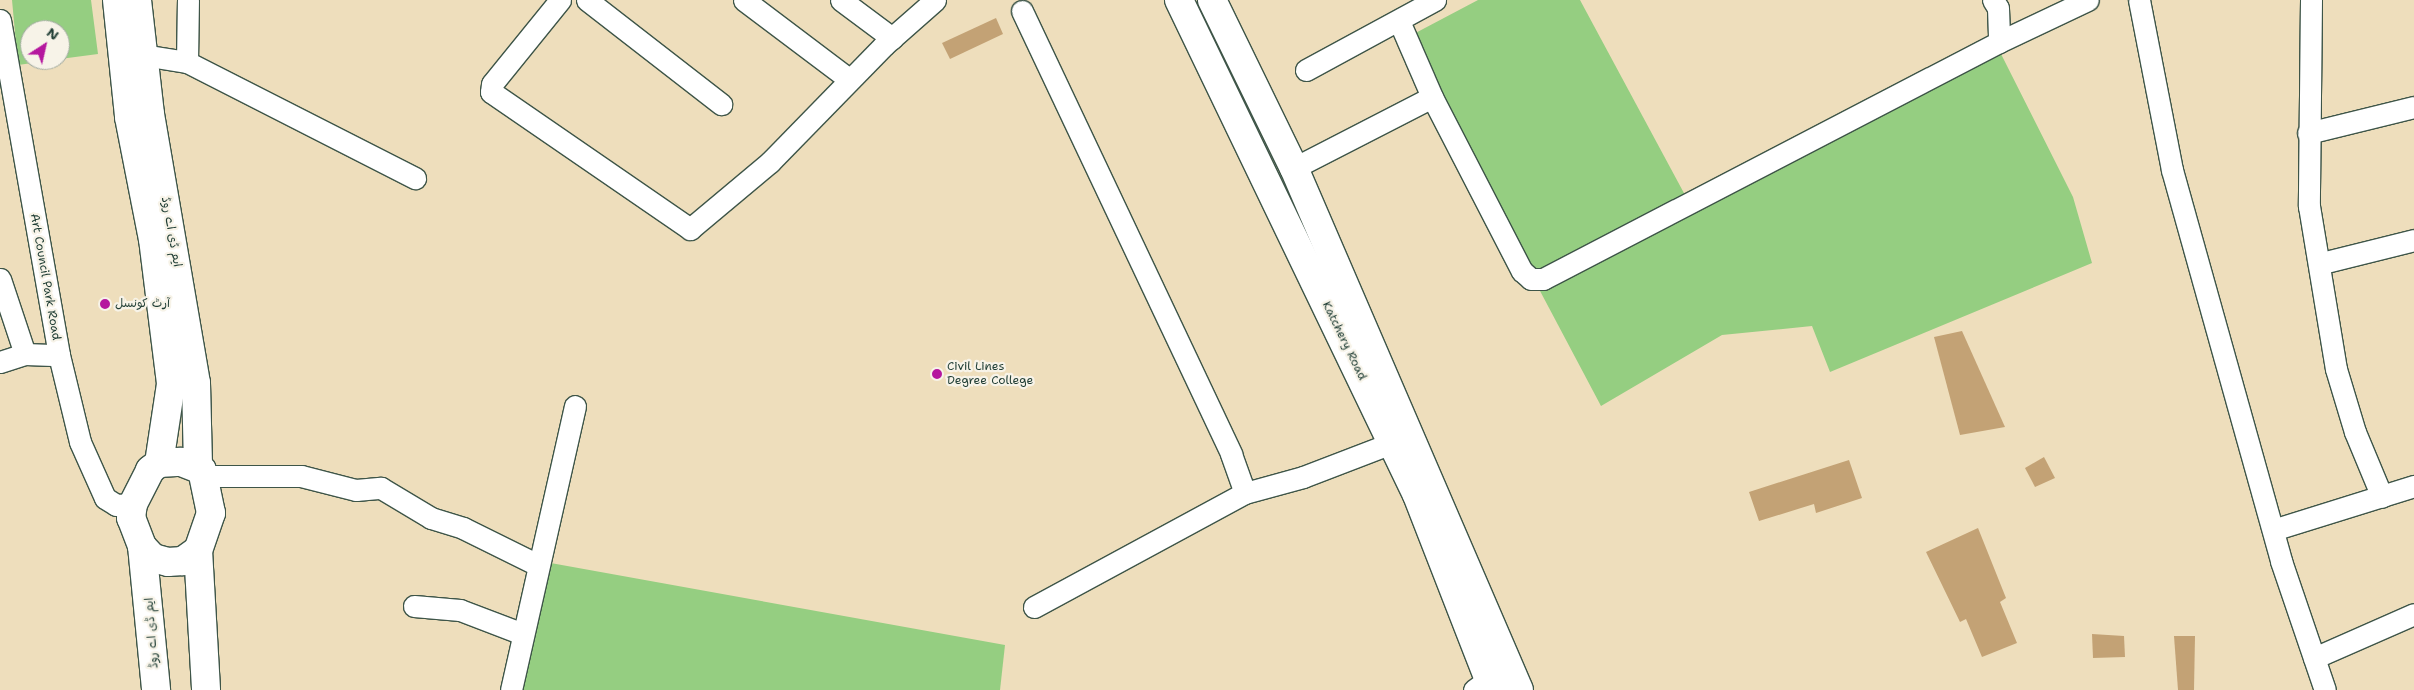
<!DOCTYPE html>
<meta charset="utf-8">
<style>
body{margin:0}
#map{position:relative;width:2414px;height:690px;overflow:hidden;background:#eedebc;font-family:"Shantell Sans","Playpen Sans Arabic",sans-serif}
div>[style]{position:absolute}
.green>*{inset:0;background:#95ce81}
.building>*{inset:0;background:#c3a275}
.roads{filter:drop-shadow(1px 0 #3e5548) drop-shadow(-1px 0 #3e5548) drop-shadow(0 1px #3e5548) drop-shadow(0 -1px #3e5548)}
.minor>*{height:21px;margin:-10.5px;padding:0 10.5px;transform-origin:10.5px;border-radius:10.5px;background:#fff}
.major>*{height:28px;margin:-14px;padding:0 14px;transform-origin:14px;border-radius:14px;background:#fff}
.dots>*{width:14px;height:14px;translate:-50% -50%;box-sizing:border-box;border:2px solid #f7f3e8;border-radius:50%}
span{translate:-50% -50%;white-space:nowrap;text-align:center;line-height:1.15;-webkit-text-stroke:4.5px #f7f3e8;paint-order:stroke}
.street-label{font-size:12px;color:#1f3d34}
.poi-label{font-size:12px;color:#1f3d34}
.left{translate:0 -50%;text-align:left}
.north{position:absolute;left:20px;top:20px;width:50px;height:50px;box-sizing:border-box;background:#f7f3e8;border:1px solid #a1aaa0;border-radius:50%;rotate:35deg;font-size:14px;font-weight:700;line-height:20px;text-align:center;color:#1f3d34}
.north::after{content:'';display:block;margin:auto;width:18px;height:22px;background:#b5179e;clip-path:polygon(50% 0,100% 100%,50% 72%,0 100%)}
</style>
<div id="map">
<div class="green">
<i style="clip-path:polygon(12px 0,91px 0,98px 54px,60px 59px,60px 30px,30px 30px,30px 60px,54px 60px,18px 65px)"></i>
<i style="clip-path:polygon(1478px 0,1580px 0,1692px 208px,1999px 50px,2073px 197px,2092px 263px,1830px 372px,1812px 326px,1722px 335px,1601px 406px,1406px 38px)"></i>
<i style="clip-path:polygon(534px 560px,1005px 645px,1000px 690px,508px 690px)"></i>
</div>
<div class="building">
<i style="clip-path:polygon(996px 18px,1003px 34px,950px 59px,942px 43px)"></i>
<i style="clip-path:polygon(1962px 331px,2005px 427px,1960px 435px,1934px 337px)"></i>
<i style="clip-path:polygon(2044px 457px,2055px 478px,2035px 487px,2025px 468px)"></i>
<i style="clip-path:polygon(1849px 460px,1862px 498px,1816px 513px,1814px 504px,1759px 521px,1749px 492px)"></i>
<i style="clip-path:polygon(1978px 528px,2006px 598px,2000px 602px,2017px 643px,1982px 657px,1966px 619px,1960px 622px,1926px 552px)"></i>
<i style="clip-path:polygon(2092px 634px,2124px 636px,2125px 657px,2093px 658px)"></i>
<i style="clip-path:polygon(2174px 636px,2195px 636px,2194px 690px,2178px 690px)"></i>
</div>
<div class="roads">
<div class="minor">
<i style="left:560px;top:0;width:108px;rotate:129deg"></i>
<i style="left:492px;top:84px;width:8px;rotate:97deg"></i>
<i style="left:491px;top:92px;width:242px;rotate:34.5deg"></i>
<i style="left:690px;top:229px;width:104px;rotate:-39.9deg"></i>
<i style="left:770px;top:162px;width:163px;rotate:-45.7deg"></i>
<i style="left:884px;top:45px;width:68px;rotate:-41.4deg"></i>
<i style="left:587px;top:0;width:170px;rotate:37.8deg"></i>
<i style="left:744px;top:0;width:131px;rotate:37deg"></i>
<i style="left:841px;top:0;width:64px;rotate:36.7deg"></i>
<i style="left:1993px;top:0;width:9px;rotate:58deg"></i>
<i style="left:1998px;top:8px;width:34px;rotate:88deg"></i>
<i style="left:2139px;top:0;width:173px;rotate:79deg"></i>
<i style="left:2172px;top:170px;width:406px;rotate:74.4deg"></i>
<i style="left:2281px;top:561px;width:136px;rotate:71.2deg"></i>
<i style="left:2311px;top:0;width:206px;rotate:90.6deg"></i>
<i style="left:2309px;top:206px;width:165px;rotate:80.6deg"></i>
<i style="left:2336px;top:369px;width:66px;rotate:73.2deg"></i>
<i style="left:2355px;top:432px;width:70px;rotate:67.4deg"></i>
<i style="left:1022px;top:11px;width:490px;rotate:64.7deg"></i>
<i style="left:1231px;top:454px;width:41px;rotate:70.3deg"></i>
<i style="left:0;top:20px;width:340px;rotate:80deg"></i>
<i style="left:59px;top:355px;width:89px;rotate:76.4deg"></i>
<i style="left:80px;top:442px;width:61px;rotate:65.9deg"></i>
<i style="left:105px;top:498px;width:13px;rotate:32deg"></i>
<i style="left:116px;top:505px;width:17px;rotate:-3deg"></i>
<i style="left:1399px;top:21px;width:83px;rotate:66.5deg"></i>
<i style="left:1432px;top:97px;width:196px;rotate:62.7deg"></i>
<i style="left:1522px;top:271px;width:12px;rotate:42deg"></i>
<i style="left:1531px;top:279px;width:12px"></i>
<i style="left:1543px;top:279px;width:514px;rotate:-27.46deg"></i>
<i style="left:1999px;top:42px;width:98px;rotate:-25.3deg"></i>
<i style="left:143px;top:55px;width:45px;rotate:9deg"></i>
<i style="left:187px;top:62px;width:256px;rotate:27deg"></i>
<i style="left:187px;top:62px;width:62px;rotate:-89.1deg"></i>
<i style="left:1306px;top:70px;width:147px;rotate:-28.5deg"></i>
<i style="left:2308px;top:133px;width:109px;rotate:-13.8deg"></i>
<i style="left:1294px;top:168px;width:155px;rotate:-27.2deg"></i>
<i style="left:2322px;top:263px;width:95px;rotate:-14deg"></i>
<i style="left:0;top:279px;width:79px;rotate:71.6deg"></i>
<i style="left:0;top:362px;width:26px;rotate:-18deg"></i>
<i style="left:25px;top:354px;width:34px;rotate:2deg"></i>
<i style="left:206px;top:476px;width:95px"></i>
<i style="left:301px;top:476px;width:57px;rotate:14.3deg"></i>
<i style="left:356px;top:490px;width:25px;rotate:-5deg"></i>
<i style="left:381px;top:488px;width:58px;rotate:31deg"></i>
<i style="left:431px;top:518px;width:34px;rotate:17deg"></i>
<i style="left:463px;top:528px;width:84px;rotate:26.3deg"></i>
<i style="left:2276px;top:529px;width:145px;rotate:-17.3deg"></i>
<i style="left:414px;top:606px;width:46px;rotate:5deg"></i>
<i style="left:460px;top:610px;width:67px;rotate:20.9deg"></i>
<i style="left:1034px;top:607px;width:240px;rotate:-28.4deg"></i>
<i style="left:1245px;top:493px;width:60px;rotate:-15.4deg"></i>
<i style="left:1303px;top:477px;width:111px;rotate:-21deg"></i>
<i style="left:2314px;top:658px;width:109px;rotate:-23.7deg"></i>
<i style="left:511px;top:690px;width:291px;rotate:-77.3deg"></i>
<i style="left:1474px;top:690px;width:19px;rotate:-36deg"></i>
</div>
<div class="major">
<i style="left:117px;top:0;width:118px;rotate:84.1deg"></i>
<i style="left:129px;top:117px;width:124px;rotate:78.9deg"></i>
<i style="left:153px;top:239px;width:146px;rotate:82.9deg"></i>
<i style="left:171px;top:384px;width:80px;rotate:98.6deg"></i>
<i style="left:137px;top:0;width:115px;rotate:83.5deg"></i>
<i style="left:150px;top:114px;width:273px;rotate:80.3deg"></i>
<i style="left:196px;top:383px;width:82px;rotate:88.6deg"></i>
<i style="left:1179px;top:0;width:549px;rotate:64.32deg"></i>
<i style="left:1417px;top:495px;width:209px;rotate:68.7deg"></i>
<i style="left:1212px;top:0;width:187px;rotate:64deg"></i>
<i style="left:1294px;top:168px;width:568px;rotate:66.68deg"></i>
<i style="left:181px;top:462px;width:22px;rotate:21deg"></i>
<i style="left:202px;top:470px;width:44px;rotate:78.2deg"></i>
<i style="left:211px;top:513px;width:39px;rotate:109deg"></i>
<i style="left:198px;top:550px;width:19px;rotate:144deg"></i>
<i style="left:183px;top:561px;width:15px;rotate:176deg"></i>
<i style="left:168px;top:562px;width:16px;rotate:-165deg"></i>
<i style="left:153px;top:558px;width:16px;rotate:-133deg"></i>
<i style="left:142px;top:546px;width:30px;rotate:-111deg"></i>
<i style="left:131px;top:518px;width:14px;rotate:-82deg"></i>
<i style="left:133px;top:504px;width:38px;rotate:-63deg"></i>
<i style="left:150px;top:470px;width:11px;rotate:-38deg"></i>
<i style="left:159px;top:463px;width:22px;rotate:-3deg"></i>
<i style="left:142px;top:546px;width:145px;rotate:84.4deg"></i>
<i style="left:198px;top:550px;width:140px;rotate:86.7deg"></i>
</div>
</div>
<div class="dots">
<i style="left:105px;top:304px;background:#b5179e"></i>
<i style="left:937px;top:374px;background:#b5179e"></i>
</div>
<div class="street-label">
<span style="left:171px;top:232px;rotate:80deg">ایم ڈی اے روڈ</span>
<span style="left:45px;top:277px;rotate:80deg">Art Council Park Road</span>
<span style="left:1344px;top:341px;rotate:64deg">Katchery Road</span>
<span style="left:152px;top:633px;rotate:-94deg">ایم ڈی اے روڈ</span>
</div>
<div class="poi-label">
<span class="left" style="left:115px;top:304px">آرٹ کونسل</span>
<span class="left" style="left:947px;top:374px">Civil Lines<br>Degree College</span>
</div>
<div class="north">N</div>
</div>
